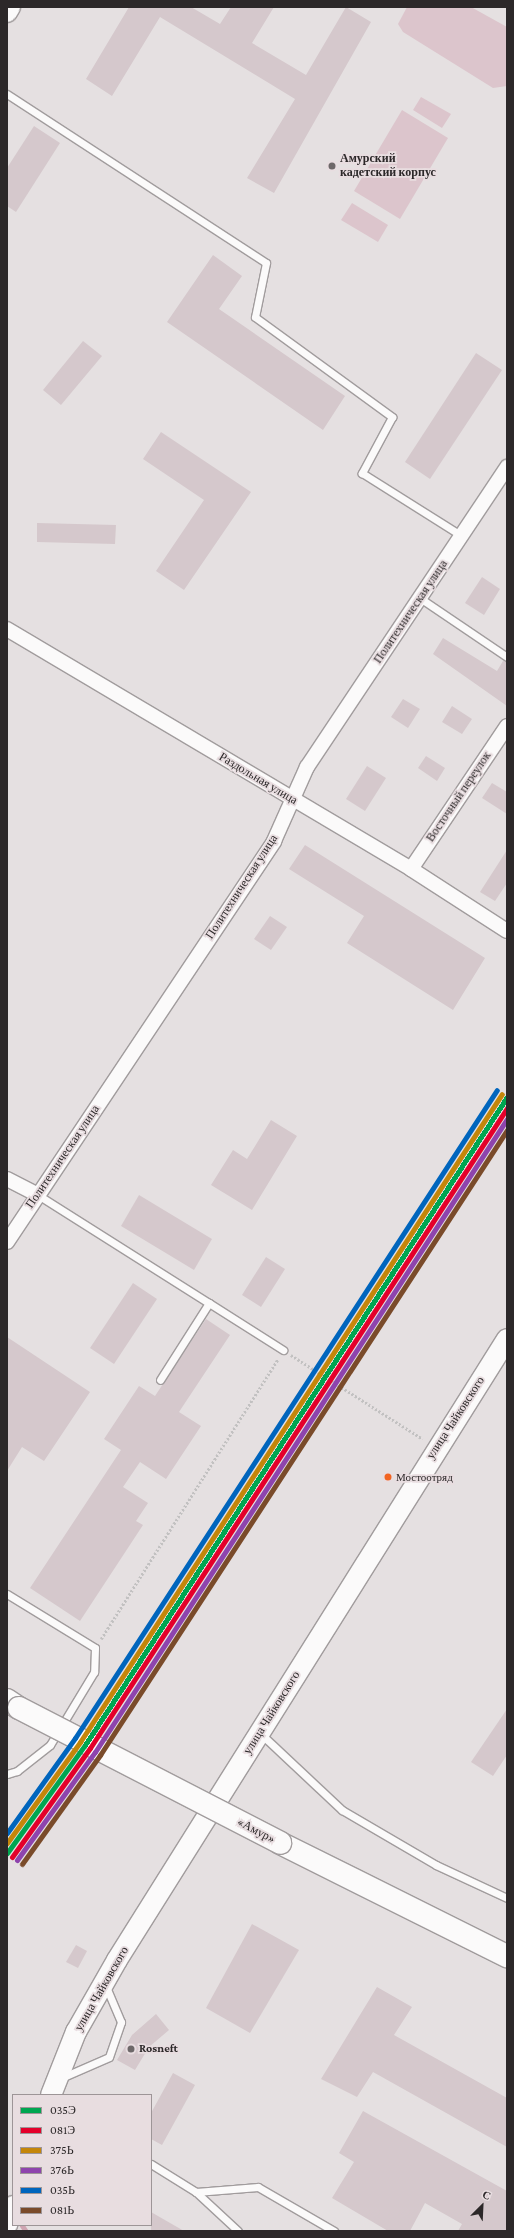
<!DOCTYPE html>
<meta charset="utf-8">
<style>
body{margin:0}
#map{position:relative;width:514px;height:2238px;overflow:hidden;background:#e5e0e1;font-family:"Crimson Pro",serif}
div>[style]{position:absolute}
.green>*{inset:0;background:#dcc5cc}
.stream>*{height:4.5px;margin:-2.25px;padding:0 2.25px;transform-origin:2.25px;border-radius:2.25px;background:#cea4b1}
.building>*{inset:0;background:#d5c8cc}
.path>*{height:2.5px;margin-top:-1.25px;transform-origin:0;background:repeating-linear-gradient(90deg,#c2c1c1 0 2px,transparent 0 4px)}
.roads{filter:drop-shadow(1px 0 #a19c9d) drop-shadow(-1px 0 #a19c9d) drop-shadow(0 1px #a19c9d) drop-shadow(0 -1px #a19c9d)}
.lane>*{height:7px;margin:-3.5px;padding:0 3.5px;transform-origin:3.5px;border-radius:3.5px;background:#fbfafa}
.street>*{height:14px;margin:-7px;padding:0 7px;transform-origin:7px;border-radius:7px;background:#fbfafa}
.secondary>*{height:20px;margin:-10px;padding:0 10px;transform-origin:10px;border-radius:10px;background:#fbfafa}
.highway>*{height:22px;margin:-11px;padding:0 11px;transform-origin:11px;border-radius:11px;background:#fbfafa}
.bridges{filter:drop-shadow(1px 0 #a19c9d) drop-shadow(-1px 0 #a19c9d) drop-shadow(0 1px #a19c9d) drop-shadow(0 -1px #a19c9d)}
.highway-bridge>*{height:22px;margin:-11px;padding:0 11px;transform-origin:11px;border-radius:11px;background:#fbfafa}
.rail-1>*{height:5px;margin:-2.5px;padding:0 2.5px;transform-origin:2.5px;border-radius:2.5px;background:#00a651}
.rail-2>*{height:5px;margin:-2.5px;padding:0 2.5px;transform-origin:2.5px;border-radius:2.5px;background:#e4002b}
.rail-3>*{height:5px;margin:-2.5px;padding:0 2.5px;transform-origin:2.5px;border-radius:2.5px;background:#c4860a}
.rail-4>*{height:5px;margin:-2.5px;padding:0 2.5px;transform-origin:2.5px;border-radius:2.5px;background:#8e44ad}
.rail-5>*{height:5px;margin:-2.5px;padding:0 2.5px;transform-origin:2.5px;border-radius:2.5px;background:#0065bd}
.rail-6>*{height:5px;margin:-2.5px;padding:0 2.5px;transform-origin:2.5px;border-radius:2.5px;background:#7a4b2a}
.dots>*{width:11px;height:11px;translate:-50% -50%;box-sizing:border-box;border:2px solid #e8dde0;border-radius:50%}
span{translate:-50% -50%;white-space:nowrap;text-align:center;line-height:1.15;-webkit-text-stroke:3.5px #e8dde0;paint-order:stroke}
.bus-label{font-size:11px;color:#2c2829}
.left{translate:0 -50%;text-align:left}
.poi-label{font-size:12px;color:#2c2829;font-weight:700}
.street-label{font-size:12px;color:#2c2829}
.frame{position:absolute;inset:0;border:8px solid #2c2829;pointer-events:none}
.legend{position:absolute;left:12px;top:2094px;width:140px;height:132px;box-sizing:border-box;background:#e8dde0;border:1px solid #9d9597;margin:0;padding:5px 7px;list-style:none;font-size:12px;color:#2c2829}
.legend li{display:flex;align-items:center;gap:8px;height:20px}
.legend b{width:20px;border:1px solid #9d9597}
.north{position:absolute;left:462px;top:2186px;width:40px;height:40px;-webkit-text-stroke:3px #e8dde0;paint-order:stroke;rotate:24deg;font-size:11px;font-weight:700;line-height:16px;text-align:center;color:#2c2829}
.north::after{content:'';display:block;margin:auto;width:14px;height:18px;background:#2c2829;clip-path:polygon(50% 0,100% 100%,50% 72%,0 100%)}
</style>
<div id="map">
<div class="green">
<i style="clip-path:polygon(407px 7px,471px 7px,507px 27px,507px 86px,493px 88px,403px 32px,398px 24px)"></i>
<i style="clip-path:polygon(421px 97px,451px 114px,442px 128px,413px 110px)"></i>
<i style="clip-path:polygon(402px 110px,448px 138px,400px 219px,354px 191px)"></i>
<i style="clip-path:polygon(352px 203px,388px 225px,378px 242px,341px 220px)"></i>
</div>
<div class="stream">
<i style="left:22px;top:2225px;width:7px;rotate:56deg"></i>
</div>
<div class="building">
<i style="clip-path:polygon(129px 7px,191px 7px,220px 24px,231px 7px,274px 7px,252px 43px,306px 75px,346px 7px,371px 22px,274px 193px,247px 178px,295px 99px,160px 17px,112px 96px,86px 79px)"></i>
<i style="clip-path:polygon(34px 126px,60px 143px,16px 212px,7px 206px,7px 168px)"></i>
<i style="clip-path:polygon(213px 255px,242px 276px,219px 309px,345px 396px,323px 430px,167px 322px)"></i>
<i style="clip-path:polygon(83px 341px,102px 356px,61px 405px,43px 390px)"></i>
<i style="clip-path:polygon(476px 353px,502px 370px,430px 479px,405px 462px)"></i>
<i style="clip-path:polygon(161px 432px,251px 492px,184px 590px,156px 571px,204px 500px,143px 459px)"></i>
<i style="clip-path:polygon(37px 523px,116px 525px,115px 544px,37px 542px)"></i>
<i style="clip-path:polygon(482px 577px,500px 589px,484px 615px,465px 603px)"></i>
<i style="clip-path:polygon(443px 638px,497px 671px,503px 661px,507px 662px,507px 706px,433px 654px)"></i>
<i style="clip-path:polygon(403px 699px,420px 709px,408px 728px,391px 717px)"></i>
<i style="clip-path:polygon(452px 706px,472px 719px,462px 734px,442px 722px)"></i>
<i style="clip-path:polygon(426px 756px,445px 768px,437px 781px,418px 768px)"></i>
<i style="clip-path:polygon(367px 766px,386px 778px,365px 811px,346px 799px)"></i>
<i style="clip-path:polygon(492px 783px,507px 792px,507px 814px,482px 798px)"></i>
<i style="clip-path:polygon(305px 845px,485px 958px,453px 1010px,347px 943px,364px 916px,289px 869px)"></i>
<i style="clip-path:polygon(507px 850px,507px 883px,495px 901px,480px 892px)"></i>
<i style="clip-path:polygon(270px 916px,287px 927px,271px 950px,254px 939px)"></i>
<i style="clip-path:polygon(271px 1120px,297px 1136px,252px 1210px,211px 1185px,233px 1150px,247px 1159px)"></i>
<i style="clip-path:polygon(139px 1195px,212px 1239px,194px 1270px,121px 1226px)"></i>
<i style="clip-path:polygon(266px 1257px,285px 1269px,261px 1307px,242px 1295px)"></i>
<i style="clip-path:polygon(133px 1283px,157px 1299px,114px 1364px,90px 1348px)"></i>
<i style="clip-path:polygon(206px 1319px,230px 1335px,179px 1412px,201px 1426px,166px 1479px,140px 1462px,123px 1487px,148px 1503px,136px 1521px,143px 1525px,80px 1621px,30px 1588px,121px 1450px,104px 1439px,139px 1386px,155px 1396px)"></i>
<i style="clip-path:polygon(7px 1337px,90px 1392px,44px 1461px,22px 1447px,7px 1471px)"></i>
<i style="clip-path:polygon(507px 1709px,507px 1755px,493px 1776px,471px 1762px)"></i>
<i style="clip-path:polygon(252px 1924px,299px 1950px,250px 2033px,206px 2008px)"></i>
<i style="clip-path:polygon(76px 1945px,87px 1951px,78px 1968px,66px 1962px)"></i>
<i style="clip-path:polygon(377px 1987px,412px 2007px,394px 2035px,507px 2098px,507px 2147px,373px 2072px,357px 2097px,321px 2079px)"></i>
<i style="clip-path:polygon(156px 2014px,169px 2030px,149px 2047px,135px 2070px,117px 2060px,132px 2035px)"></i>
<i style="clip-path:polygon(173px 2073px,195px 2085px,162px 2145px,151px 2139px,151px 2113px)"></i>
<i style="clip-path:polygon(363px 2111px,507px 2191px,507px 2231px,458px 2231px,462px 2224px,425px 2203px,410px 2231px,388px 2231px,332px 2198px,354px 2162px,339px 2153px)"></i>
<i style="clip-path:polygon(151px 2212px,184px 2231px,151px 2231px)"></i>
</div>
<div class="path">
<i style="left:291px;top:1355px;width:156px;rotate:32.5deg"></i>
<i style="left:101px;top:1639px;width:331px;rotate:-57.7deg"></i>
</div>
<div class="roads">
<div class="lane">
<i style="left:7px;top:94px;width:309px;rotate:33.1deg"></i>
<i style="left:266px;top:263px;width:55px;rotate:101.5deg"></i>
<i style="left:255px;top:317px;width:170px;rotate:36.1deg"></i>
<i style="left:392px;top:417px;width:64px;rotate:118.2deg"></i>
<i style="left:362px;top:473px;width:118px;rotate:32.2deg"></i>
<i style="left:420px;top:598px;width:105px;rotate:34.1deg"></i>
<i style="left:38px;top:1195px;width:202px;rotate:32.3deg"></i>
<i style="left:209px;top:1303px;width:91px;rotate:122.5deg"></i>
<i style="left:209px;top:1303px;width:88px;rotate:32.4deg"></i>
<i style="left:7px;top:1594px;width:103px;rotate:31.5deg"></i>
<i style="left:95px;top:1648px;width:24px;rotate:92deg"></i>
<i style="left:94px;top:1672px;width:85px;rotate:121.1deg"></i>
<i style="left:50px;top:1745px;width:42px;rotate:141.8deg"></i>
<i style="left:17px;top:1771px;width:10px;rotate:163deg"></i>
<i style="left:261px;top:1734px;width:111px;rotate:43.2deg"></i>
<i style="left:342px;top:1810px;width:109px;rotate:30.3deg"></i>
<i style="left:436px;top:1865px;width:78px;rotate:24.9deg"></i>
<i style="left:61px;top:2078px;width:52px;rotate:-23.6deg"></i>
<i style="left:109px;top:2057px;width:37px;rotate:-71deg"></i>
<i style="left:121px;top:2022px;width:39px;rotate:-113deg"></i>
<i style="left:151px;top:2164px;width:53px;rotate:31.9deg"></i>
<i style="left:196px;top:2192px;width:57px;rotate:42.9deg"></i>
<i style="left:196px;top:2192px;width:62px;rotate:-4.6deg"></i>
<i style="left:258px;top:2187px;width:88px;rotate:30.1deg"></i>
</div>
<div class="street">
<i style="left:7px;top:629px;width:470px;rotate:30.7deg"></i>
<i style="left:411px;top:869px;width:114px;rotate:32.9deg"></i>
<i style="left:411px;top:869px;width:172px;rotate:-56.1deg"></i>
<i style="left:7px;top:1179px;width:35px;rotate:27deg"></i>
<i style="left:7px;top:1242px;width:482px;rotate:-56.3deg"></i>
<i style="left:274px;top:841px;width:81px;rotate:-66deg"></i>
<i style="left:307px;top:767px;width:361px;rotate:-56.3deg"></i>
</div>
<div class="secondary">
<i style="left:7px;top:12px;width:6px;rotate:-59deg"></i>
<i style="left:51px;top:2095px;width:68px;rotate:-68.4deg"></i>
<i style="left:76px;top:2032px;width:83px;rotate:-60.3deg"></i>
<i style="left:117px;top:1960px;width:733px;rotate:-57.87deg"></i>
<i style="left:7px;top:2225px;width:20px;rotate:-72deg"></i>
</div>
<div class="highway">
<i style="left:7px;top:1700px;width:14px;rotate:34deg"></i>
<i style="left:280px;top:1843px;width:254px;rotate:26.5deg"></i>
</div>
</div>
<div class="bridges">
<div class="highway-bridge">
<i style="left:19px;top:1708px;width:294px;rotate:27.3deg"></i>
</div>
</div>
<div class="rail-1">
<i style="left:7px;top:1853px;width:133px;rotate:-54.2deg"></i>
<i style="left:85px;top:1745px;width:773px;rotate:-56.93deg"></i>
</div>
<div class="rail-2">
<i style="left:12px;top:1857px;width:134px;rotate:-54.4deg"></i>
<i style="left:90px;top:1748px;width:764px;rotate:-56.91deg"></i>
</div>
<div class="rail-3">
<i style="left:7px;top:1843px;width:125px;rotate:-54.1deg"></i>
<i style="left:80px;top:1742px;width:773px;rotate:-56.93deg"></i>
</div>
<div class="rail-4">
<i style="left:17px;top:1860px;width:133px;rotate:-54.2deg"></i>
<i style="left:95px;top:1752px;width:755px;rotate:-56.94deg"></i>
</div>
<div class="rail-5">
<i style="left:7px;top:1833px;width:117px;rotate:-54.4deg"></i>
<i style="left:75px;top:1738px;width:773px;rotate:-56.93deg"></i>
</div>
<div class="rail-6">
<i style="left:22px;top:1864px;width:134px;rotate:-54.4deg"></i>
<i style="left:100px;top:1755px;width:746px;rotate:-56.93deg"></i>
</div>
<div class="dots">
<i style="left:332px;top:166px;background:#6d6869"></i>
<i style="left:388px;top:1477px;background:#f26522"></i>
<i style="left:131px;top:2049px;background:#6d6869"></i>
</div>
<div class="bus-label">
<span class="left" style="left:396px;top:1477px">Мостоотряд</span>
</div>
<div class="poi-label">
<span class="left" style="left:340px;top:166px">Амурский<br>кадетский корпус</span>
<span class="left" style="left:139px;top:2049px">Rosneft</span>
</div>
<div class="street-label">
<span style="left:411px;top:612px;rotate:-56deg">Политехническая улица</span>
<span style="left:258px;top:779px;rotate:31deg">Раздольная улица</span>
<span style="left:459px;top:797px;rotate:-56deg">Восточный переулок</span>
<span style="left:242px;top:887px;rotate:-57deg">Политехническая улица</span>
<span style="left:63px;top:1157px;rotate:-56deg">Политехническая улица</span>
<span style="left:456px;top:1418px;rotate:-57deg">улица Чайковского</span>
<span style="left:272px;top:1713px;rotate:-58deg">улица Чайковского</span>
<span style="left:256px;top:1831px;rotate:28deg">«Амур»</span>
<span style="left:102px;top:1989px;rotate:-60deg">улица Чайковского</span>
</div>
<div class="frame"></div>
<ul class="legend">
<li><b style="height:5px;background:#00a651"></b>035Э</li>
<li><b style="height:5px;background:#e4002b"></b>081Э</li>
<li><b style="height:5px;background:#c4860a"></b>375Ь</li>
<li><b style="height:5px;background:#8e44ad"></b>376Ь</li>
<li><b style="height:5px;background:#0065bd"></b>035Ь</li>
<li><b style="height:5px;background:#7a4b2a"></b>081Ь</li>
</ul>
<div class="north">С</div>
</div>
